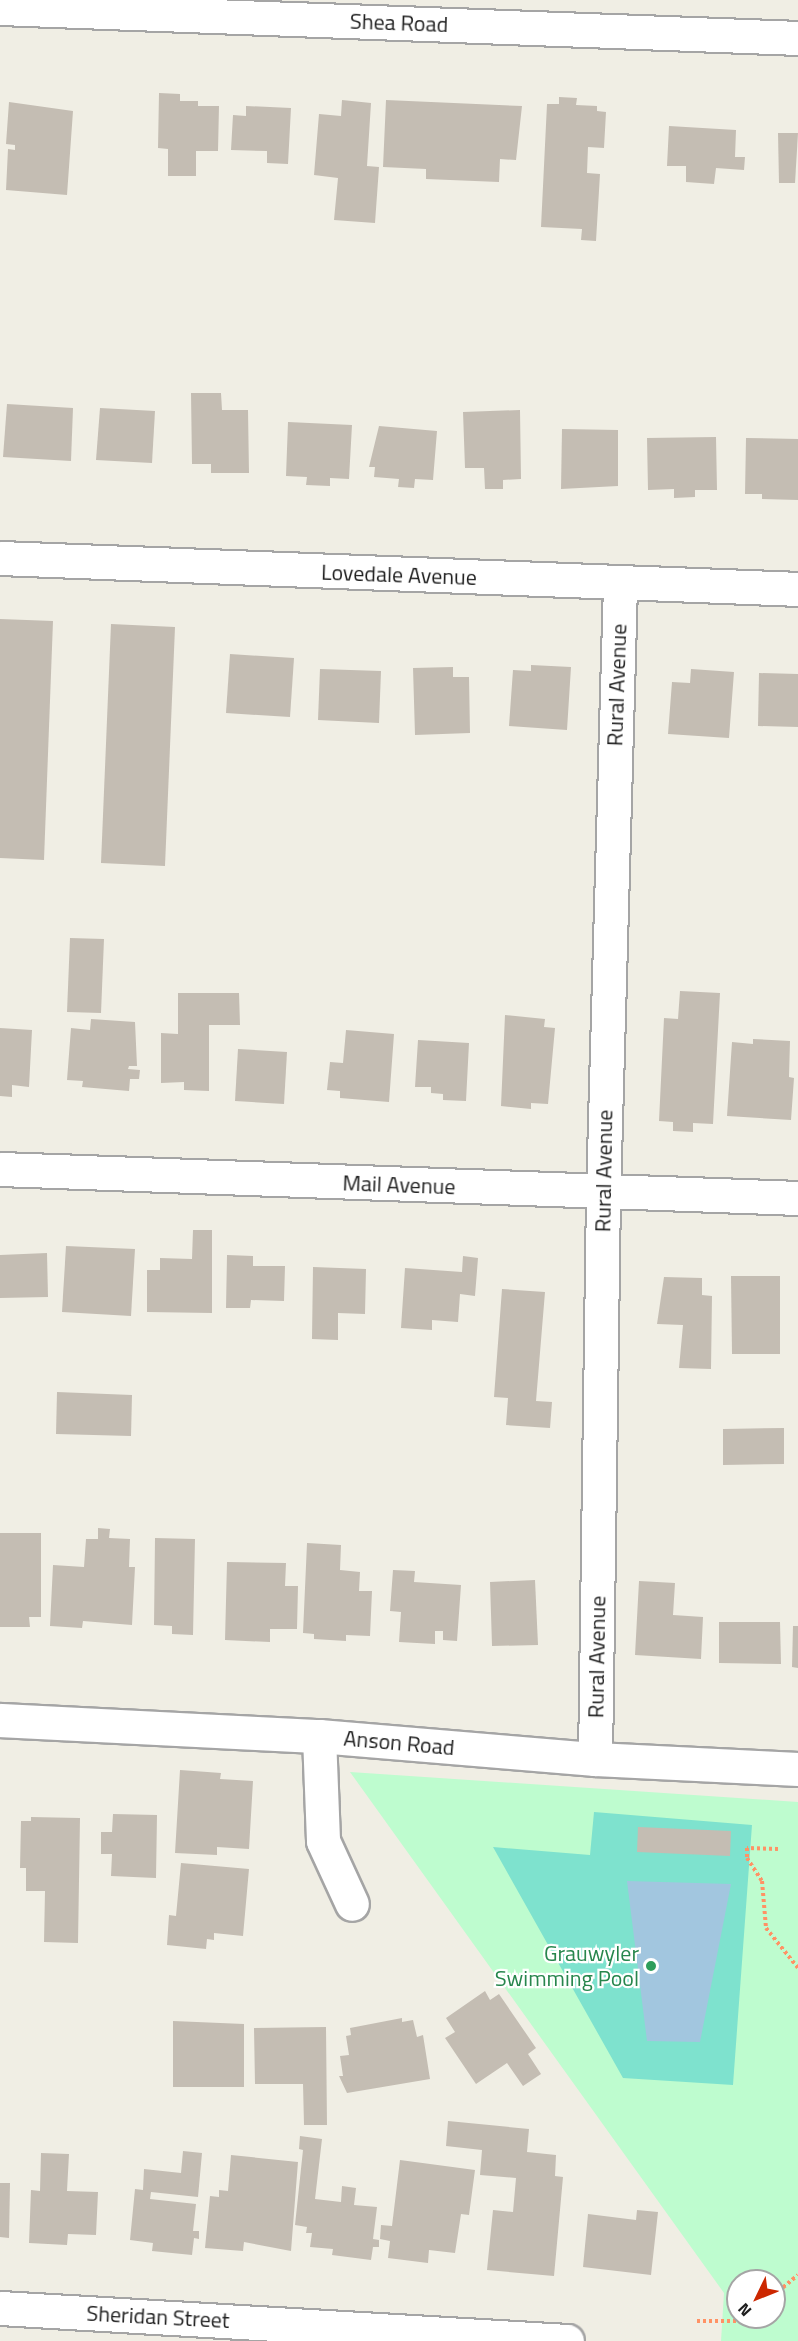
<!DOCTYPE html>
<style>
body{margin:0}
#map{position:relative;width:798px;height:2341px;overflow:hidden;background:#f0eee4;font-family:"Titillium Web",sans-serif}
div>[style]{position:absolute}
.park>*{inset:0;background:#befccf}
.pitch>*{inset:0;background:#7ee2ce}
.water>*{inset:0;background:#a2c6df}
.building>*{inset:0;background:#c4bdb3}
.path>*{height:4px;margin-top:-2px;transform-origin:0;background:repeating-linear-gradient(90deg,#ff9265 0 3px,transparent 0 6px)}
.roads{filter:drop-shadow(2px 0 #a5a5a5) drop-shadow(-2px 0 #a5a5a5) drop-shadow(0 2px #a5a5a5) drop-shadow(0 -2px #a5a5a5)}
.street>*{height:33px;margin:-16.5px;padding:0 16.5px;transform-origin:16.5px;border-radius:16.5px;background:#fff}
.dots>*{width:16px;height:16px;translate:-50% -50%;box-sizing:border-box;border:3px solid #fff;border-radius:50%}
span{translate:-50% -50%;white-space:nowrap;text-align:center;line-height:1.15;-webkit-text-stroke:4.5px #fff;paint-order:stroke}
.street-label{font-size:22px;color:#1e1e1e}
.leisure-label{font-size:22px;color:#27864d}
.right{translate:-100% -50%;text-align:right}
.north{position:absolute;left:726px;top:2269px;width:60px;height:60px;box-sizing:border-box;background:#fff;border:2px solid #a5a5a5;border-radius:50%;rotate:227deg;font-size:16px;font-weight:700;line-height:24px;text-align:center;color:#1e1e1e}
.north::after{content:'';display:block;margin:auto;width:21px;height:27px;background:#cc2700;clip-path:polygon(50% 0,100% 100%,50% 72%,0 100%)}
</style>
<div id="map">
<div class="park">
<i style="clip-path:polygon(evenodd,350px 1772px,798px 1802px,798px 2341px,721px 2341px,724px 2293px,350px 1772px,738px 2281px,774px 2281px,774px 2317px,738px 2317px,738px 2281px)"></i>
</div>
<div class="pitch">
<i style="clip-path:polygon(594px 1812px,752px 1825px,733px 2085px,623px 2078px,493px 1847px,590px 1855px)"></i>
</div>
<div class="water">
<i style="clip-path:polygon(627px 1881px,731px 1884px,700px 2042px,647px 2041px)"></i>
</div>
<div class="building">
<i style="clip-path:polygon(159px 93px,180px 94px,180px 101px,198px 101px,198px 106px,219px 106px,218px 151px,196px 151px,196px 176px,168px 176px,168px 149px,158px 148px)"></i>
<i style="clip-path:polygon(559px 97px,577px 98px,576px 105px,597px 106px,597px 111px,606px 112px,604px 148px,588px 147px,587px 173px,600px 174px,596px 241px,581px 240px,582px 229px,541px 227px,547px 104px,559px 104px)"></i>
<i style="clip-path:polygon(342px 100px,371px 103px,367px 166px,379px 167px,375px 223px,334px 220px,338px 178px,314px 175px,319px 114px,341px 116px)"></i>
<i style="clip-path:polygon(386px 100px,522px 106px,516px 160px,500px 159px,499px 182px,426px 179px,426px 169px,383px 167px)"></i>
<i style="clip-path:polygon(9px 102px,73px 111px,67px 195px,6px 190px,8px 149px,15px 150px,15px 145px,6px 144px)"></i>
<i style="clip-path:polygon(246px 106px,291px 108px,288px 164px,267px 163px,267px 151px,231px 150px,233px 115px,246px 116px)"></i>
<i style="clip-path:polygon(669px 126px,736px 130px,735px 157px,745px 157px,744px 170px,716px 168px,714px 184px,686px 182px,686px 166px,667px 166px)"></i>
<i style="clip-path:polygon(778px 133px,798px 133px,795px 183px,779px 183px)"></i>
<i style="clip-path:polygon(191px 393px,221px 393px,222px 410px,248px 410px,249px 473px,211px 473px,211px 464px,192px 464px)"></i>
<i style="clip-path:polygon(7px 404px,73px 408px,71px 461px,3px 457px)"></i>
<i style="clip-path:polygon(100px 408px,155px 411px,152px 463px,96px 460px)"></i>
<i style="clip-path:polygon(520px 410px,521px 479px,503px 480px,503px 489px,485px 489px,484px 468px,465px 468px,463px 412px)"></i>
<i style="clip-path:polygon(288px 422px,352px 425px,349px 479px,330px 478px,330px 486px,306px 485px,307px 477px,286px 476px)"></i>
<i style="clip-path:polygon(379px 426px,437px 431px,433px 480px,415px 479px,414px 488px,398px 487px,399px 479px,374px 477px,375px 467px,369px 467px)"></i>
<i style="clip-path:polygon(562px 429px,618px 430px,618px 486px,561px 489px)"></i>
<i style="clip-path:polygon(716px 437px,717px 490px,695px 490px,695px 497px,674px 498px,674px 489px,648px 490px,647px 438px)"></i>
<i style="clip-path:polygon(746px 438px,798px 439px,798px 500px,762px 499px,762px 494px,745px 494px)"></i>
<i style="clip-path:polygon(0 619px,53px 621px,44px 860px,0 858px)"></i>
<i style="clip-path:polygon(111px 624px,175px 627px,165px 866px,101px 863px)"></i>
<i style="clip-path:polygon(230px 654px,294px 658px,290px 717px,226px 713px)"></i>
<i style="clip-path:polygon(531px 665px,571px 667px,567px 730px,509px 726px,513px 670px,531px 671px)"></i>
<i style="clip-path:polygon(453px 667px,453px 677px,469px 677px,470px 733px,415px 735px,413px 668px)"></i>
<i style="clip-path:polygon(320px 669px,381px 671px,379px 723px,318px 720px)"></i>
<i style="clip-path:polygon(691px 669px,734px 672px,729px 738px,668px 734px,672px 682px,690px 683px)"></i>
<i style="clip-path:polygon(759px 673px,798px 674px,798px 727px,758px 726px)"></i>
<i style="clip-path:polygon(70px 938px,104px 939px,101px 1013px,67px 1012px)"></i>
<i style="clip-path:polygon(680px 991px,720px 993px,713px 1124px,693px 1123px,693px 1132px,673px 1131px,673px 1122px,659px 1121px,664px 1018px,678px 1019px)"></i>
<i style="clip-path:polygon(178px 993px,239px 993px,240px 1025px,209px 1025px,209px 1091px,184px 1090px,184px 1082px,161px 1083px,161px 1033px,178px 1034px)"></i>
<i style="clip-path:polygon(505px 1015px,545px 1019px,544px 1027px,555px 1028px,548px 1104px,531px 1103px,531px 1109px,501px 1106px)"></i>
<i style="clip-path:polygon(91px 1019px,135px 1022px,137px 1066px,129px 1066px,128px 1069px,140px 1070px,139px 1079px,130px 1079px,129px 1091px,82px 1087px,83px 1081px,67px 1080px,71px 1028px,90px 1030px)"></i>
<i style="clip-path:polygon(0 1028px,32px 1030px,29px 1087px,12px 1085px,12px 1097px,0 1096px)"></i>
<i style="clip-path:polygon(346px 1030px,394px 1034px,389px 1102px,340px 1098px,340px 1091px,327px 1090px,330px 1062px,343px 1063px)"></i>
<i style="clip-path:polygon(753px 1039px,790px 1041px,789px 1077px,794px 1078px,791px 1120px,727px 1116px,732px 1042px,753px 1044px)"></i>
<i style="clip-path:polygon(418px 1040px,469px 1043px,466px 1101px,443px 1100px,443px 1094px,431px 1093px,431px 1087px,415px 1087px)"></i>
<i style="clip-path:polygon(238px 1049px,287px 1052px,284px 1104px,235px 1101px)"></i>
<i style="clip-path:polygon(193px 1230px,212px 1230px,212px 1313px,147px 1312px,147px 1270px,160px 1270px,160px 1258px,192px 1259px)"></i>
<i style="clip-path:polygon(66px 1246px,135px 1249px,131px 1316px,62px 1312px)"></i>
<i style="clip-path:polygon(47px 1253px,48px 1297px,0 1298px,0 1255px)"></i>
<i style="clip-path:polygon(227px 1255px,253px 1256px,253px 1266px,285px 1266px,284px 1301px,251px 1300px,250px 1308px,226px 1308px)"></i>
<i style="clip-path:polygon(463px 1256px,478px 1258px,475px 1296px,460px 1294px,458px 1322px,432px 1320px,432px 1330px,401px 1328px,405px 1268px,462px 1272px)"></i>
<i style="clip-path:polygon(313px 1267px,366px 1269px,365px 1314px,338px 1313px,338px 1340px,312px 1339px)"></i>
<i style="clip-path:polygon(731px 1276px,780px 1276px,780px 1354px,732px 1354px)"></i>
<i style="clip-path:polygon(664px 1277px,702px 1278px,702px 1295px,712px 1296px,711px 1369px,679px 1368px,683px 1325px,657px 1324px)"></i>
<i style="clip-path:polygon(502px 1289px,545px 1292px,536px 1401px,552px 1402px,550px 1428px,506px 1425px,508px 1398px,494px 1397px)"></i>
<i style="clip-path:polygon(57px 1392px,132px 1395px,131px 1436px,56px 1434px)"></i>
<i style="clip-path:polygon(784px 1428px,784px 1464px,723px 1465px,723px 1429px)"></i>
<i style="clip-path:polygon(98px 1528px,110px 1529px,109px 1538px,130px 1539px,129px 1567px,135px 1567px,132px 1625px,83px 1621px,82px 1628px,50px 1626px,53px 1565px,84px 1567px,86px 1539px,98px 1539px)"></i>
<i style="clip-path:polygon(0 1533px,41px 1533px,41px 1617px,29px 1617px,30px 1627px,0 1627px)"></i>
<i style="clip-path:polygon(155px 1538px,195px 1539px,193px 1635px,172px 1634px,172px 1626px,154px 1625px)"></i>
<i style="clip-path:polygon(307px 1543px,341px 1545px,340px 1570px,360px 1572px,359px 1591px,372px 1591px,370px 1636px,346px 1635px,346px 1641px,314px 1639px,314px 1634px,303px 1633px)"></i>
<i style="clip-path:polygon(227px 1562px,286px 1563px,285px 1586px,298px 1586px,297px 1629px,270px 1629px,270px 1642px,225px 1640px)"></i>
<i style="clip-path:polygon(393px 1570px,415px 1571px,414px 1582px,461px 1585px,457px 1641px,443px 1640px,443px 1631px,435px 1631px,435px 1644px,399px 1642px,401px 1612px,390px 1611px)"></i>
<i style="clip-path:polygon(535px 1580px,538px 1645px,492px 1646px,490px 1582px)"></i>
<i style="clip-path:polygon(639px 1581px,675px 1583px,673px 1615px,703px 1617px,701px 1659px,635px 1655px)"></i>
<i style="clip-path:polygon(719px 1622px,780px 1622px,781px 1664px,719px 1663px)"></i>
<i style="clip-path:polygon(793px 1626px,798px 1626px,798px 1668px,792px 1667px)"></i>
<i style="clip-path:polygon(180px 1770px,221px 1773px,220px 1779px,253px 1781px,249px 1849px,217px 1847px,217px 1855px,175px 1853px)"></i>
<i style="clip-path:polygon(113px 1814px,157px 1815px,156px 1878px,111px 1876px,112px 1854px,101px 1854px,101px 1832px,112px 1832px)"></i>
<i style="clip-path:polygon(31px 1817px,80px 1818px,78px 1943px,44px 1942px,45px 1891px,26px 1891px,26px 1868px,20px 1868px,21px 1821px,31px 1821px)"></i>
<i style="clip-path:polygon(638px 1827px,731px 1831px,730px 1856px,637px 1852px)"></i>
<i style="clip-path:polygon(181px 1863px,249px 1869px,243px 1936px,214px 1933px,214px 1940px,207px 1939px,206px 1949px,167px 1945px,169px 1915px,176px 1916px)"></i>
<i style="clip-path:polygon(485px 1991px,490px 2000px,499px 1994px,536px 2048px,528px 2054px,541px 2074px,523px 2086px,507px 2063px,476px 2084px,445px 2038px,455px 2032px,446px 2018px)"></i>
<i style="clip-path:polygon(402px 2018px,402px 2022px,413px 2020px,417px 2037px,423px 2035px,430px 2079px,347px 2093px,339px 2076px,343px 2076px,340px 2056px,349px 2055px,346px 2036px,351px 2035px,350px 2028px)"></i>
<i style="clip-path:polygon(173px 2021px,244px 2024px,244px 2087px,173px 2087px)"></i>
<i style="clip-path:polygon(326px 2027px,327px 2125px,304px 2125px,303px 2084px,255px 2084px,254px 2028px)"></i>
<i style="clip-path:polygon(448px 2121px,529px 2129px,527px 2152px,556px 2155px,555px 2176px,563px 2177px,554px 2276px,487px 2270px,493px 2210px,513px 2212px,516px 2178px,480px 2175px,482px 2150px,446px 2146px)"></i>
<i style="clip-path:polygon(300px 2136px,322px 2139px,315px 2199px,341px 2202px,342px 2186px,356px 2188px,354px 2205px,377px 2207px,373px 2239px,379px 2240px,379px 2247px,373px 2247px,371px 2260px,332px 2255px,333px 2249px,310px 2247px,312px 2233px,306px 2233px,307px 2227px,295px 2225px,303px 2150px,299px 2149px)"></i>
<i style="clip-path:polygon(183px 2151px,202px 2153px,198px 2197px,151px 2192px,150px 2199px,196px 2204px,193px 2231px,199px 2231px,199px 2239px,194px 2238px,192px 2255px,152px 2251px,153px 2243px,130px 2240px,135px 2189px,143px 2190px,144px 2169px,181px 2173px)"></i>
<i style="clip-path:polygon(41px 2153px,69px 2154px,67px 2191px,98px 2192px,96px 2235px,68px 2234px,67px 2245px,29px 2243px,31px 2190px,40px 2191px)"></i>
<i style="clip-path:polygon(231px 2155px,298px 2162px,291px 2251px,244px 2242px,243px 2251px,205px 2248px,210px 2196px,219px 2197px,219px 2190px,228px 2191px)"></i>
<i style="clip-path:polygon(400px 2160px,475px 2170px,469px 2215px,461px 2214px,455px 2253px,429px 2250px,428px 2263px,388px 2258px,390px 2241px,380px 2239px,381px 2225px,392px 2226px)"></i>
<i style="clip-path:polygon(0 2183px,10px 2183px,9px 2238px,0 2237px)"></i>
<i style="clip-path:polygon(637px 2210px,658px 2212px,651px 2275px,583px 2267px,588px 2214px,636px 2220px)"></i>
</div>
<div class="path">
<i style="left:778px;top:1849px;width:31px;rotate:-178deg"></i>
<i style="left:747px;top:1848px;width:10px;rotate:90deg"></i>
<i style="left:747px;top:1858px;width:27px;rotate:57deg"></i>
<i style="left:762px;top:1881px;width:47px;rotate:85.1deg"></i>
<i style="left:766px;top:1928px;width:51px;rotate:51.3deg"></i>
<i style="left:774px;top:2295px;width:31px;rotate:-40deg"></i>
<i style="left:697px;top:2321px;width:45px"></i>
<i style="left:742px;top:2321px;width:6px;rotate:-39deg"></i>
</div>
<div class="roads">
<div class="street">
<i style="left:0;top:8px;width:799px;rotate:2.15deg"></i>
<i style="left:0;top:558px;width:799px;rotate:2.22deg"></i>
<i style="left:0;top:1169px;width:799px;rotate:2.08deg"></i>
<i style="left:0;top:1720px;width:319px;rotate:2.9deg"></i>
<i style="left:319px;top:1736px;width:277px;rotate:4.8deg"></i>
<i style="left:595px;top:1759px;width:203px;rotate:2.8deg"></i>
<i style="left:319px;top:1736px;width:105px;rotate:87.8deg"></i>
<i style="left:323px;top:1841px;width:69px;rotate:65.3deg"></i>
<i style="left:595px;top:1759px;width:566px;rotate:-89.19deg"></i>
<i style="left:603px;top:1193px;width:609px;rotate:-88.4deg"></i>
<i style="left:0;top:2308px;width:568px;rotate:3.33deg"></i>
</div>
</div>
<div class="dots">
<i style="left:651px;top:1966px;background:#2e9e5b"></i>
</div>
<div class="street-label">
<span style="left:399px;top:23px;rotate:2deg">Shea Road</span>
<span style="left:399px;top:575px;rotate:2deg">Lovedale Avenue</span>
<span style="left:617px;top:685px;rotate:-88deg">Rural Avenue</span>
<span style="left:604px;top:1171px;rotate:-89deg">Rural Avenue</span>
<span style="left:399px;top:1185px;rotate:2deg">Mail Avenue</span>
<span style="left:597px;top:1657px;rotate:-89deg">Rural Avenue</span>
<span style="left:399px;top:1743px;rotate:5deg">Anson Road</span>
<span style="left:158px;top:2317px;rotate:3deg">Sheridan Street</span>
</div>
<div class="leisure-label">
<span class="right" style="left:639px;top:1966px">Grauwyler<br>Swimming Pool</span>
</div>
<div class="north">N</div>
</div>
